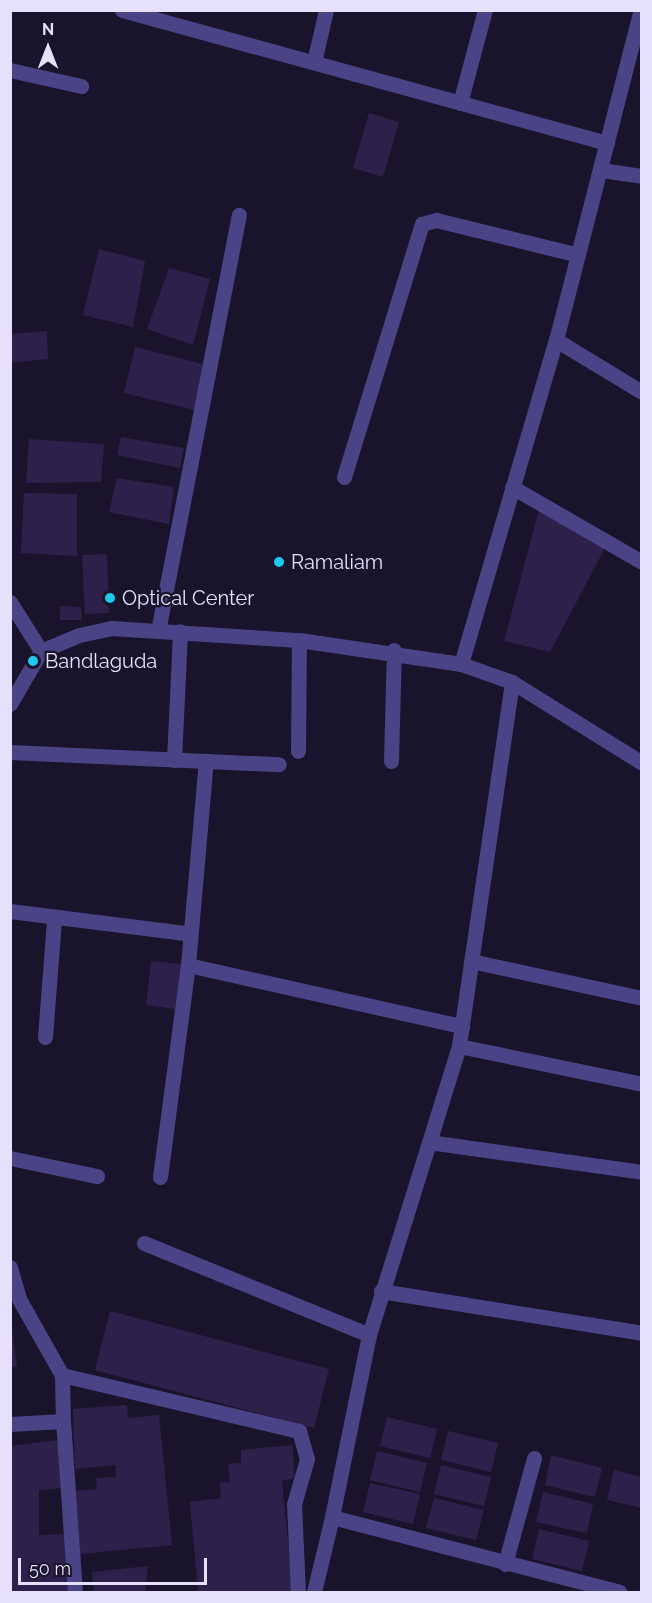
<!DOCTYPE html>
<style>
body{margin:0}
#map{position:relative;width:652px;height:1603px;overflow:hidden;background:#19142b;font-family:Raleway,sans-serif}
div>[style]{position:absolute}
.building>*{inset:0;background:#2d214b}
.minor>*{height:15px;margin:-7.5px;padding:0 7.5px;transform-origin:7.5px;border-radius:7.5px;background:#4a4386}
.tertiary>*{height:15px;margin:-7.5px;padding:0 7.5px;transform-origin:7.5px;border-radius:7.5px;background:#4a4386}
.dots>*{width:16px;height:16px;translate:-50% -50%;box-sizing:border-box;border:3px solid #19142b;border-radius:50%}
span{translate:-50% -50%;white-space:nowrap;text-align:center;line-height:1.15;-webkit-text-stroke:4.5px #19142b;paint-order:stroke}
.poi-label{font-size:20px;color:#e6e0fd}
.left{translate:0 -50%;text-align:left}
.frame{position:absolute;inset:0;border:12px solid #e6e0fd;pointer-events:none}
.north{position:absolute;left:18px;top:18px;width:60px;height:60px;-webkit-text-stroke:4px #19142b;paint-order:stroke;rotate:0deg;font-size:16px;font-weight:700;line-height:24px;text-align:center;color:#e6e0fd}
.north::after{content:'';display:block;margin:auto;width:21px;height:27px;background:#e6e0fd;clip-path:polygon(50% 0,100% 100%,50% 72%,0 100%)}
.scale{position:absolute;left:18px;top:1558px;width:189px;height:27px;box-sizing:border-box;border:3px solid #e6e0fd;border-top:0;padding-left:8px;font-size:18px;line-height:21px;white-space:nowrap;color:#e6e0fd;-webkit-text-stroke:4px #19142b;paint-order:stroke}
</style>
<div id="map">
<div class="building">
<i style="clip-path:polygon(369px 113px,399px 122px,383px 177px,353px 168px)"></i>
<i style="clip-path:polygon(99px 249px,145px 261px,133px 327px,83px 315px)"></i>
<i style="clip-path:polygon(169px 268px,210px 279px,193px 345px,147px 329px)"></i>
<i style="clip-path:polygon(47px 331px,48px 359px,10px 363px,10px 334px)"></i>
<i style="clip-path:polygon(135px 347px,203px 364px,195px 410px,124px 393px)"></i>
<i style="clip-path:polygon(121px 437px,184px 448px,180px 468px,117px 455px)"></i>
<i style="clip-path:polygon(29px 439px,104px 444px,101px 482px,26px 483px)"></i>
<i style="clip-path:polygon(117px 478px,174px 487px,169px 524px,109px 512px)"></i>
<i style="clip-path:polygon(24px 493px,77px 494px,77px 556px,21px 553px)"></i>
<i style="clip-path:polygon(539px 510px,605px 548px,550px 652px,504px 641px)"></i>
<i style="clip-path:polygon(107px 554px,109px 613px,85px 614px,82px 555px)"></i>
<i style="clip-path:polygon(60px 606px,81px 607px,82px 620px,60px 620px)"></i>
<i style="clip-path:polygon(151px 961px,182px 964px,175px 1009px,146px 1005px)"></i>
<i style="clip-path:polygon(110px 1311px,329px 1369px,314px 1428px,95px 1370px)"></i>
<i style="clip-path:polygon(10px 1315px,17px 1366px,10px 1367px)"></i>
<i style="clip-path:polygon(127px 1405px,128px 1418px,159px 1415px,172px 1545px,80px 1554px,76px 1491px,97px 1489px,96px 1478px,116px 1477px,115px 1465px,75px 1469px,73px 1409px)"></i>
<i style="clip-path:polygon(387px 1417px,437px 1429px,430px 1458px,380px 1446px)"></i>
<i style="clip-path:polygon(448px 1431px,498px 1443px,491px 1472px,441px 1460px)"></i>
<i style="clip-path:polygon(59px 1440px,61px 1488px,39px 1490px,39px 1535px,66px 1534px,70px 1592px,10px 1592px,10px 1446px)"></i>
<i style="clip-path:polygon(293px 1445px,294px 1478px,282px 1481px,293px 1592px,198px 1592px,190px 1502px,221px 1498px,220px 1483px,230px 1482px,228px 1464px,241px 1463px,241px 1450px)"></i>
<i style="clip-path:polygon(377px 1451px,427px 1463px,420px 1492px,370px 1480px)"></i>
<i style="clip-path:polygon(551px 1455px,602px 1468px,595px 1497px,545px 1485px)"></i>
<i style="clip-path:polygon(441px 1465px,491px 1477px,484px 1506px,434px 1494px)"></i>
<i style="clip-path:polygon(614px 1470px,642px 1477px,642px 1508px,607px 1500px)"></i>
<i style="clip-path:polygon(370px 1483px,420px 1494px,413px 1524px,363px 1512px)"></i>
<i style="clip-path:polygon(543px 1492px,593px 1504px,587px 1533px,536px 1522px)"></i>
<i style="clip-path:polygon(434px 1498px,484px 1510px,476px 1540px,426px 1528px)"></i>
<i style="clip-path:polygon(539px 1529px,589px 1541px,582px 1571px,532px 1559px)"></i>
<i style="clip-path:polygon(148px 1566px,145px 1592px,94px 1592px,92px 1572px)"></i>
</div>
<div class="minor">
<i style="left:122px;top:10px;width:503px;rotate:15.34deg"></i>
<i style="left:314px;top:62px;width:53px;rotate:-77deg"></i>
<i style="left:10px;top:70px;width:73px;rotate:12.7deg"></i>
<i style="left:460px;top:103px;width:96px;rotate:-75deg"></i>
<i style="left:601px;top:170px;width:41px;rotate:8.3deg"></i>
<i style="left:556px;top:340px;width:100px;rotate:31.2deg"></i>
<i style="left:344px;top:477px;width:265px;rotate:-72.9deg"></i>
<i style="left:422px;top:224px;width:15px;rotate:-16deg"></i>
<i style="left:436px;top:220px;width:146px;rotate:13.8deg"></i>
<i style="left:512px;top:487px;width:150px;rotate:30deg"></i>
<i style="left:158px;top:631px;width:424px;rotate:-79deg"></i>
<i style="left:461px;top:664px;width:338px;rotate:-73.7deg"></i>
<i style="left:556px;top:340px;width:341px;rotate:-75.6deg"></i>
<i style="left:512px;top:682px;width:368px;rotate:98.3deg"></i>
<i style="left:459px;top:1046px;width:303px;rotate:107.3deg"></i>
<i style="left:369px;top:1335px;width:186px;rotate:101.5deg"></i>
<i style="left:332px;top:1517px;width:297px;rotate:14.6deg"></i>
<i style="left:298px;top:751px;width:111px;rotate:-89.5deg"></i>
<i style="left:10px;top:752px;width:269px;rotate:2.6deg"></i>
<i style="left:174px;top:760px;width:129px;rotate:-87.3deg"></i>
<i style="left:391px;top:761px;width:111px;rotate:-88.5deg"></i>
<i style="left:10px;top:911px;width:182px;rotate:7.2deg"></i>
<i style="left:471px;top:961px;width:175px;rotate:12.2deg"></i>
<i style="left:188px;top:965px;width:281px;rotate:12.6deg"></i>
<i style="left:45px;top:1037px;width:117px;rotate:-85.6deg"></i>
<i style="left:459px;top:1046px;width:187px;rotate:11.7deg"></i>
<i style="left:429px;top:1142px;width:215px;rotate:8deg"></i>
<i style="left:10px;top:1158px;width:89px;rotate:11.7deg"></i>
<i style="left:160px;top:1177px;width:214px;rotate:-82.5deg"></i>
<i style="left:188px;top:965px;width:205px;rotate:-85deg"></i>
<i style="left:144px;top:1243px;width:243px;rotate:22.2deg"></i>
<i style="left:10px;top:1267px;width:33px;rotate:74deg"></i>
<i style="left:19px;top:1299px;width:87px;rotate:60.5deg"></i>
<i style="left:62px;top:1375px;width:46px;rotate:88.8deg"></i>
<i style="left:63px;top:1421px;width:53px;rotate:176.8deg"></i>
<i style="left:381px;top:1291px;width:264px;rotate:9.1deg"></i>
<i style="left:62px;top:1375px;width:244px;rotate:13.3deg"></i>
<i style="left:299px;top:1431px;width:29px;rotate:74deg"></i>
<i style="left:307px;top:1459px;width:47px;rotate:106.1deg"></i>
<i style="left:294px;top:1504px;width:88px;rotate:87.4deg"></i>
<i style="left:63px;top:1421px;width:171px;rotate:86deg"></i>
<i style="left:505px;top:1564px;width:110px;rotate:-74.7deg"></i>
<i style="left:314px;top:1592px;width:77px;rotate:-76.5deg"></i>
</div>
<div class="tertiary">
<i style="left:10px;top:602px;width:58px;rotate:57.7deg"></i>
<i style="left:10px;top:704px;width:61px;rotate:-59.7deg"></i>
<i style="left:41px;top:651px;width:41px;rotate:-22.8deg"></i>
<i style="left:79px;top:635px;width:33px;rotate:-12deg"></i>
<i style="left:111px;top:628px;width:188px;rotate:3.7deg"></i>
<i style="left:299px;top:640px;width:164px;rotate:8.4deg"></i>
<i style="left:461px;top:664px;width:54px;rotate:19.4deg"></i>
<i style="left:512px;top:682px;width:153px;rotate:31.9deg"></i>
</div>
<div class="dots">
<i style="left:279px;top:562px;background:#1ccaee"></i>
<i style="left:110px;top:598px;background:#1ccaee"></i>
<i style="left:33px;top:661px;background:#1ccaee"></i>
</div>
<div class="poi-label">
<span class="left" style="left:291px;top:562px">Ramaliam</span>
<span class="left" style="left:122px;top:598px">Optical Center</span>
<span class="left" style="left:45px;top:661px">Bandlaguda</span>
</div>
<div class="frame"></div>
<div class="north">N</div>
<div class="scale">50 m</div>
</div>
